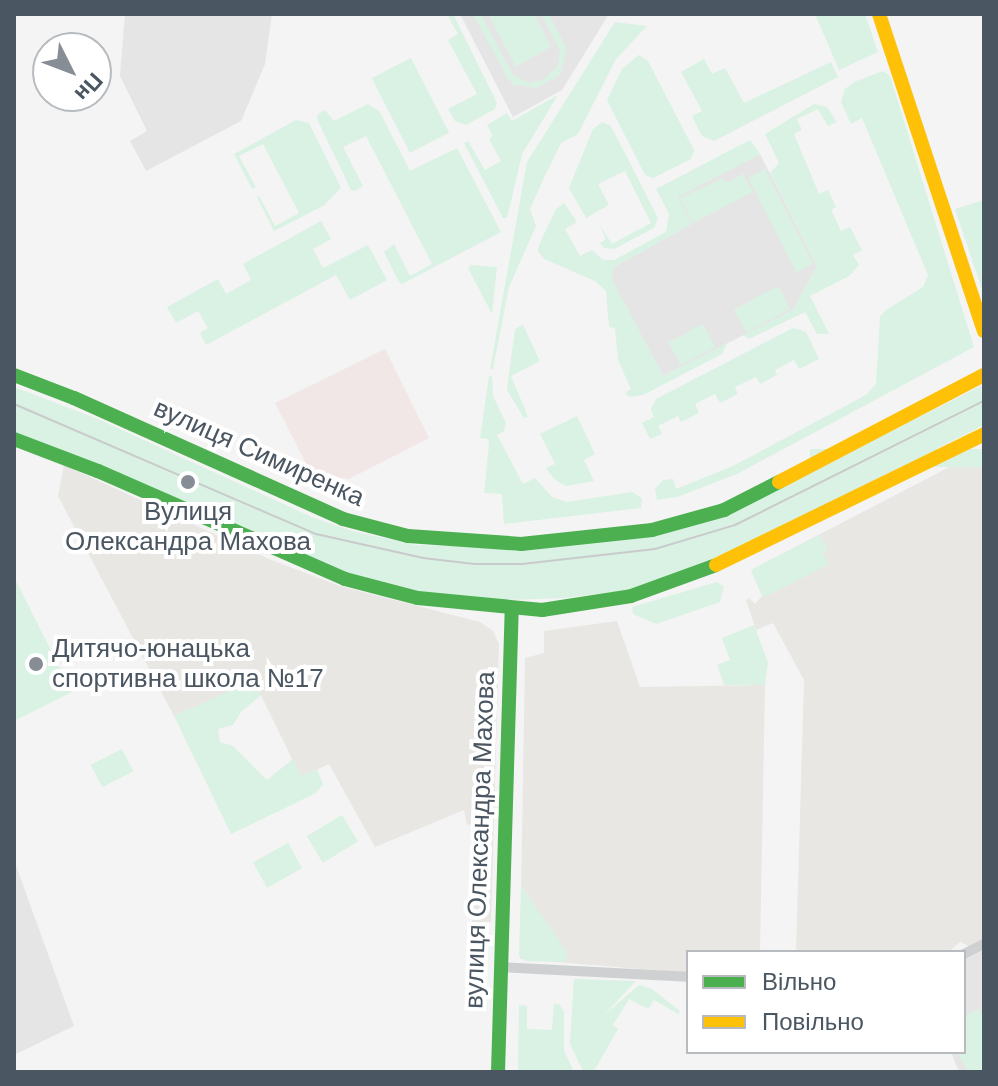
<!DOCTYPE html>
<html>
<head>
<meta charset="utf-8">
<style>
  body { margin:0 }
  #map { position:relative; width:998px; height:1086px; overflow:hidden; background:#f4f4f4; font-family:Arial,sans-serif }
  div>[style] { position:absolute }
  .commercial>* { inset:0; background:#e8e7e3 }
  .education>* { inset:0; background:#e6e5e6 }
  .medical>* { inset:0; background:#f1e7e6 }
  .green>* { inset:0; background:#d9f2e3; transform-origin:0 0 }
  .street>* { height:10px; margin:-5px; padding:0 5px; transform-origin:5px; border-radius:5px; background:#ced0d2 }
  .fast>* { height:14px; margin:-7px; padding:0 7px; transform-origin:7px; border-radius:7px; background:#4caf50 }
  .slow>* { height:14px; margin:-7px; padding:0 7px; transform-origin:7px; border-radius:7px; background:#ffc107 }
  .tram>* { height:2px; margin:-1px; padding:0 1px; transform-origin:1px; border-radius:1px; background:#c9cacc }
  .dots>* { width:22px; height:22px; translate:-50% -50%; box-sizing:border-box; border:4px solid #fff; border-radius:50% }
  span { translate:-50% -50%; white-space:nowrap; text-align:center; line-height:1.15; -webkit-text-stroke:8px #fff; paint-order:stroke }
  .street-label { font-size:26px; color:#4a5661 }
  .poi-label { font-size:26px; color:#4a5661 }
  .left { translate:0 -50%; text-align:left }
  .frame { position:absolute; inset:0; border:16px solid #4a5661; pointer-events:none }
  .legend { position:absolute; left:686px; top:950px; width:280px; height:104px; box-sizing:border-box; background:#fff; border:2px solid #b7bbc0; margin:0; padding:10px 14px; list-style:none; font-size:24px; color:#4a5661 }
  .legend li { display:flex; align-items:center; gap:16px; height:40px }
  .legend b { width:40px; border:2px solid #b7bbc0 }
  .north { position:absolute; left:32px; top:32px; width:80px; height:80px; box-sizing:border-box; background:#fff; border:2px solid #b7bbc0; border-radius:50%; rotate:132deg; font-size:22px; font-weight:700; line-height:32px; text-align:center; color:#4a5661 }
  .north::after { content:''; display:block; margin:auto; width:28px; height:36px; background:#868d94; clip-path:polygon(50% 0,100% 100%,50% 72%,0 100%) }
</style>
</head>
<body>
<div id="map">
  <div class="commercial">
    <div style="clip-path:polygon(984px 449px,984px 938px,969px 946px,960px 942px,948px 952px,796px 952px,804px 680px,773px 623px,756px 630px,746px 600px,749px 598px,755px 604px,762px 596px,751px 570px)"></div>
    <div style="clip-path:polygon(64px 465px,269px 559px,340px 586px,480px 622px,493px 631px,499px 644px,491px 922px,472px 923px,474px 831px,479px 831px,478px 823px,467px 825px,464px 810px,375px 847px,329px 764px,301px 777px,254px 681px,174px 716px,58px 496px)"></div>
    <div style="clip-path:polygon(617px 621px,640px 687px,765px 685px,760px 952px,688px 952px,688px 973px,520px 959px,525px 658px,544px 653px,544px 631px)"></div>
  </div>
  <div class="education">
    <div style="clip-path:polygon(125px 14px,272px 14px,265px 64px,241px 121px,146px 171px,130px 141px,147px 131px,120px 76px)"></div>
    <div style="clip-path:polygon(460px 14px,609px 14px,562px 90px,513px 117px)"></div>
    <div style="clip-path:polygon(760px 154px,817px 266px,793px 310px,663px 376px,611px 279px,614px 267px,691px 224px,677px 197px)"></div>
    <div style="clip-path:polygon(14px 860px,74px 1026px,14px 1055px)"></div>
    <div style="clip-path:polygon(984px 950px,984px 1072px,959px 1072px,951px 1052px,964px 1052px,964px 960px)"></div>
  </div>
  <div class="medical">
    <div style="clip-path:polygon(385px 349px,429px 438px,349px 479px,323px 475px,308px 467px,275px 403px)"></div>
  </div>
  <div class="green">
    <div style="clip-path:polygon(447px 14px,453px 14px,497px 103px,495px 109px,466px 125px,455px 121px,448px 109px,477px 94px,448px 40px,458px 34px)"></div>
    <div style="clip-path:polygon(473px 14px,481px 14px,513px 75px,529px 83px,543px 80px,558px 65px,560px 50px,541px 14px,549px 14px,567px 49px,560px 75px,537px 88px,514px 85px,508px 79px)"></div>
    <div style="clip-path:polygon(488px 14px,534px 14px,551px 47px,516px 67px)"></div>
    <div style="clip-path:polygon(815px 14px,865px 14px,878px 52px,839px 70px)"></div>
    <div style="clip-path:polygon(615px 22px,647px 26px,616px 59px,578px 134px,561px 143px,543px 180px,530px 209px,536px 226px,509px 287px,493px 369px,490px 369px,527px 162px)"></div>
    <div style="clip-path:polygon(639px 55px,648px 61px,694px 150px,691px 159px,653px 178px,645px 175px,607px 100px,622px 69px)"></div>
    <div style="left:411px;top:58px;width:84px;height:44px;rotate:63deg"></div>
    <div style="clip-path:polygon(704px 59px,712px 74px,725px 68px,744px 103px,831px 62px,838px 77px,714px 141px,702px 136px,692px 116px,702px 111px,681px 72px)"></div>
    <div style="clip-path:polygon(883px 71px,890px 76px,974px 347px,737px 474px,677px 497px,657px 500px,655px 489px,663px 480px,673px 479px,676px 489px,733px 466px,866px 395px,876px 384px,880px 317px,886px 310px,923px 287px,928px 275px,862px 118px,851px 124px,841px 102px,845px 89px,854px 82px)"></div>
    <div style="clip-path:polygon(558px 95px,522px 154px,507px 218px,503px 218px,464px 143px,468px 141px,485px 170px,501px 161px,489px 139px,493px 136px,487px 125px,507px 113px,512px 121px)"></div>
    <div style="clip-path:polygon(368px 104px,380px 112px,410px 171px,457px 148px,501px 232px,402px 284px,399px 282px,384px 252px,394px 244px,410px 276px,432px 264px,366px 136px,343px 147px,363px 186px,355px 191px,351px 190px,317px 119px,318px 114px,325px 110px,334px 121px)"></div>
    <div style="clip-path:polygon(814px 104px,827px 107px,837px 122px,828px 126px,818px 109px,797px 119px,802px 130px,794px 134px,819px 194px,828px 190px,836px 207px,831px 210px,841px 231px,850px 227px,862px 250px,853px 255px,859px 265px,849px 276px,810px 296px,829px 334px,817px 334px,805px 312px,749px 339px,743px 335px,793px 310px,817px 266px,770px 173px,779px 163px,765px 134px)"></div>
    <div style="clip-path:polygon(296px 120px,309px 123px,341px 188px,323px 206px,274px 231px,257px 197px,259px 196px,275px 226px,299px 213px,263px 144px,239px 156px,256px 187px,252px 189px,234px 154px)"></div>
    <div style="clip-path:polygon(602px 122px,611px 126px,658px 218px,654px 228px,614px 249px,604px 248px,600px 243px,606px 239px,599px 224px,612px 244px,651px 223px,625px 171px,598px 184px,609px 205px,586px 218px,569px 188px,593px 129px)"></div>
    <div style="clip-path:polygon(750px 140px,760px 154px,678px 197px,692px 224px,614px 267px,612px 279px,663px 376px,727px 343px,722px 354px,643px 395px,629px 397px,625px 393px,631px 389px,618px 360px,615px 328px,609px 327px,606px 291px,595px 281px,544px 259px,538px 251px,539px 245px,556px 209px,564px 203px,577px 222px,565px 229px,580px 256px,592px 250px,603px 260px,614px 260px,666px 232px,669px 214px,656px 189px)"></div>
    <div style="left:765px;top:169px;width:106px;height:19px;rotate:63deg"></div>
    <div style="clip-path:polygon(743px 174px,753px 192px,693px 223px,680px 198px,723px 178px,726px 183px)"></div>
    <div style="clip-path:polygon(984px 200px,984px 295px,955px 209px)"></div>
    <div style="clip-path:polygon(321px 221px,331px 239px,313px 249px,323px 268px,368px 245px,387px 280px,350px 300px,336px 275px,206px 345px,200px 333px,208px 328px,198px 311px,176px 323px,167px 307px,218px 279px,226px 294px,251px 280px,243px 264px)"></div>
    <div style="clip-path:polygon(471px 265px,497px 267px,492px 314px,468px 268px)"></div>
    <div style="left:778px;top:286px;width:26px;height:50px;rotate:62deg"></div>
    <div style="left:703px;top:324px;width:26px;height:39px;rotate:62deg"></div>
    <div style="clip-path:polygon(523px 325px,540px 361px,511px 376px,528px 417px,524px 418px,507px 390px,515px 329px)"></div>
    <div style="clip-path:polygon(793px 328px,806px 332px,819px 359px,799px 369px,794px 360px,775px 370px,777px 375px,760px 384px,756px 377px,735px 387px,738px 394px,720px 403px,715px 394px,695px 404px,699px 413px,681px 422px,678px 416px,658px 426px,662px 434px,650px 439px,642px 423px,654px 417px,651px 409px,656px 399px)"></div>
    <div style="clip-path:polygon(489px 376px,492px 376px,493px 396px,506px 423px,504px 431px,497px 435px,523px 484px,535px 478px,552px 497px,567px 502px,632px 492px,642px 498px,641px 508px,504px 524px,502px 494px,484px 493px,489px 444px,488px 439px,480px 438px)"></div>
    <div style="clip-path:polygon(981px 386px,984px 425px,700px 568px,633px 590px,563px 598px,506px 600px,416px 591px,343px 574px,14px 432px,14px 387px,98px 419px,314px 518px,356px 532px,416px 545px,547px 548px,656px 534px,865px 444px)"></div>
    <div style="clip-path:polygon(577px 416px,595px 454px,584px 460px,594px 481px,566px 486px,554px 479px,546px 468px,555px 464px,540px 434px)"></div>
    <div style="left:984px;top:449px;width:18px;height:174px;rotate:90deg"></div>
    <div style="clip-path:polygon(820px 535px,828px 550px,823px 553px,829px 564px,770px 595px,762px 596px,751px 570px)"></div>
    <div style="clip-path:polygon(14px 577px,72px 692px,14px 721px)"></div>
    <div style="clip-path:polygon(717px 582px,724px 587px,720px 602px,656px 624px,633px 614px,632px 607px)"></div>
    <div style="clip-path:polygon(754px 625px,768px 662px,765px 685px,724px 685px,717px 665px,730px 660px,722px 638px)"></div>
    <div style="clip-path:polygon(254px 680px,261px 695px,241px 712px,233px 725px,218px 729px,220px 742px,233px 746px,267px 780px,293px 759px,301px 776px,317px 769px,323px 784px,316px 793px,231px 834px,174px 716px)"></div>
    <div style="left:122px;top:749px;width:25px;height:35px;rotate:63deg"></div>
    <div style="left:342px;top:815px;width:31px;height:41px;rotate:59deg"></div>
    <div style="left:288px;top:843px;width:29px;height:40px;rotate:61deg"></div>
    <div style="clip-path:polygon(521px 885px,568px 954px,564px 962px,526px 961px,519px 956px)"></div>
    <div style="clip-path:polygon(574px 979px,636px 981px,603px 1016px,639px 985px,652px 989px,680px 1011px,678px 1014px,654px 1000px,648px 1009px,629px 999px,613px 1025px,618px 1029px,594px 1071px,583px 1071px,570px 1044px)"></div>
    <div style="clip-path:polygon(554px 1004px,559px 1004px,564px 1012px,564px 1051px,574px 1072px,518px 1072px,519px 1005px,527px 1006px,527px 1029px,552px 1030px)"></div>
    <div style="clip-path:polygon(979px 1009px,984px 1018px,984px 1072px,968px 1072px,957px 1052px,964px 1052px,964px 1016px)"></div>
  </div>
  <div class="street">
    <div style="left:964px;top:954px;width:22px;rotate:-27deg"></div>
    <div style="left:500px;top:967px;width:188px;rotate:3deg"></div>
  </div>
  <div class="fast">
    <div style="left:14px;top:375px;width:64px;rotate:21deg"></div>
    <div style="left:74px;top:398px;width:295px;rotate:24.2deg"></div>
    <div style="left:343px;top:519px;width:67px;rotate:14.7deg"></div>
    <div style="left:408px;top:536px;width:113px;rotate:4deg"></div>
    <div style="left:521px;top:544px;width:132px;rotate:-6.1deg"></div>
    <div style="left:652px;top:530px;width:75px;rotate:-15.5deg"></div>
    <div style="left:724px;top:510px;width:62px;rotate:-27deg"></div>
    <div style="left:14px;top:439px;width:90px;rotate:20.9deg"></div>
    <div style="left:98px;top:471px;width:270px;rotate:23.6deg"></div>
    <div style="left:345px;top:579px;width:75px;rotate:14.6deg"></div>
    <div style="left:418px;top:598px;width:125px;rotate:5.5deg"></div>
    <div style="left:542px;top:610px;width:90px;rotate:-8.9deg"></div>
    <div style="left:631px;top:596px;width:90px;rotate:-20deg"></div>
    <div style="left:498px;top:1072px;width:462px;rotate:-88.3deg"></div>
  </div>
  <div class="slow">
    <div style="left:879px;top:14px;width:334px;rotate:71.7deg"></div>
    <div style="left:779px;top:482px;width:231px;rotate:-27.6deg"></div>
    <div style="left:716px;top:565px;width:298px;rotate:-26deg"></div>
  </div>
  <div class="tram">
    <div style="left:14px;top:404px;width:329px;rotate:23.3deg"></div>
    <div style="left:316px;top:534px;width:110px;rotate:12.6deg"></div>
    <div style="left:423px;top:558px;width:52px;rotate:6.6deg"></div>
    <div style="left:475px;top:564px;width:47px"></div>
    <div style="left:522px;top:564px;width:134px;rotate:-6.4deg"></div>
    <div style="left:655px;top:549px;width:84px;rotate:-16.7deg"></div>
    <div style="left:735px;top:525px;width:278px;rotate:-26.5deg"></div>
  </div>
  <div class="dots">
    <div style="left:188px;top:482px;background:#868d94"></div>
    <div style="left:36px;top:664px;background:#868d94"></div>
  </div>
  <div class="street-label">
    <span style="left:259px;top:453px;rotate:24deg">вулиця Симиренка</span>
    <span style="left:480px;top:840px;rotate:-88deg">вулиця Олександра Махова</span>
  </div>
  <div class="poi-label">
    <span style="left:188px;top:527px">Вулиця<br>Олександра Махова</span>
    <span class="left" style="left:52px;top:664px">Дитячо-юнацька<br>спортивна школа №17</span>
  </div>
  <div class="frame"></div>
  <ul class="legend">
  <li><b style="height:10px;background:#4caf50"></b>Вільно</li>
  <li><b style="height:10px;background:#ffc107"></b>Повільно</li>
  </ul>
  <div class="north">Пн</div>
</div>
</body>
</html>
